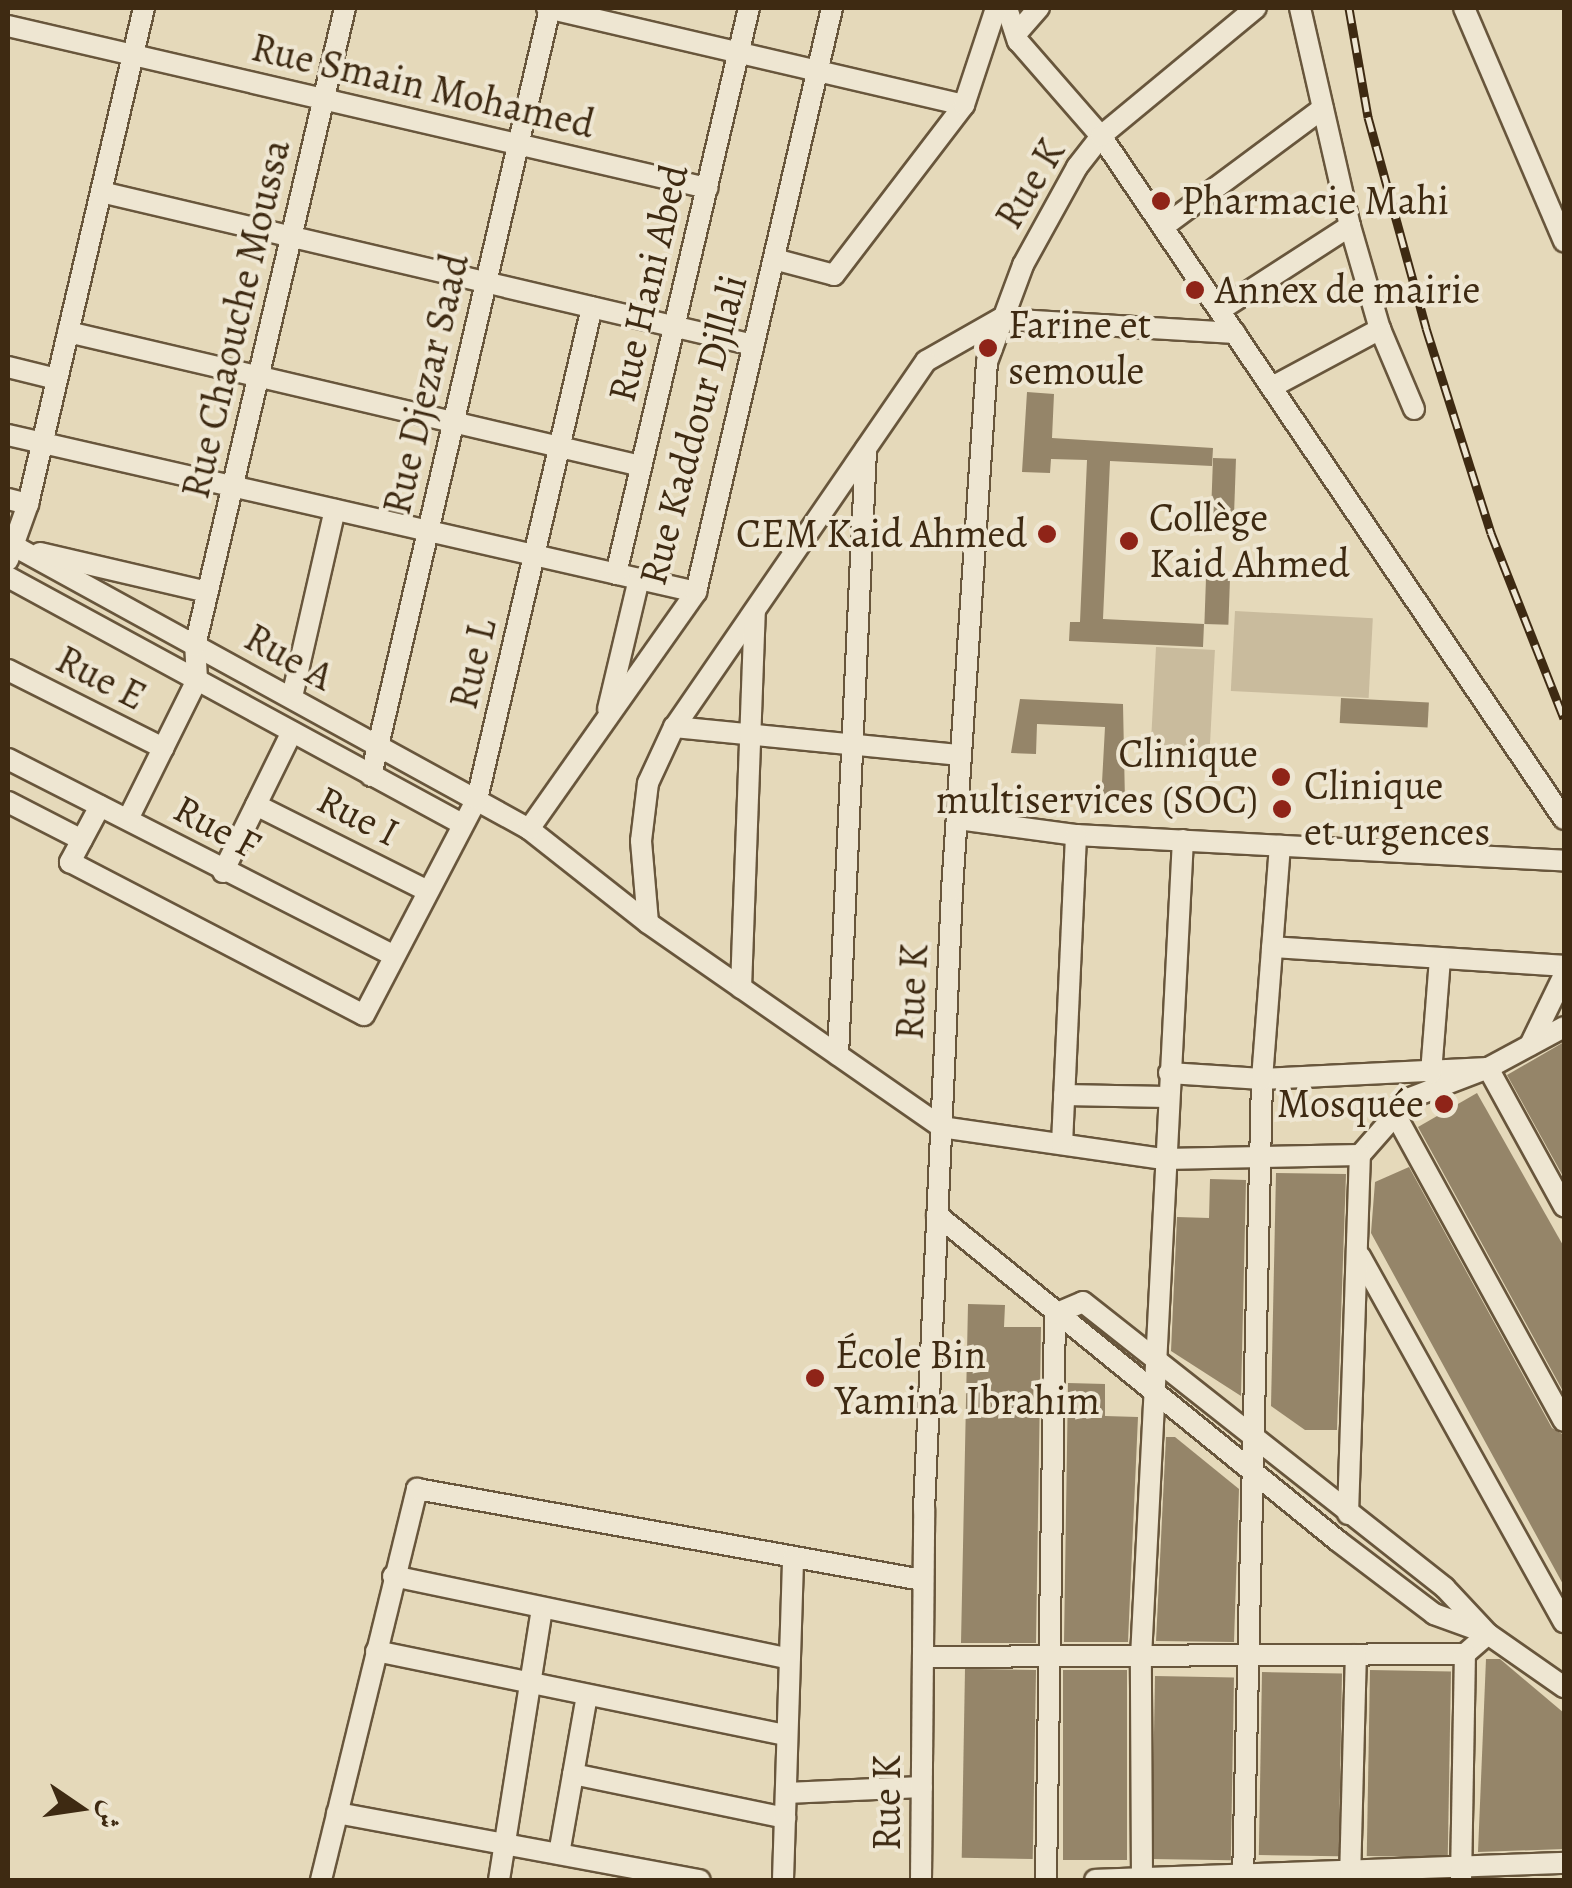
<!DOCTYPE html>
<html>
<head>
<meta charset="utf-8">
<style>
  body { margin:0 }
  #map { position:relative; width:1572px; height:1888px; overflow:hidden; background:#e5d9ba; font-family:Alegreya,Amiri,serif }
  div>[style] { position:absolute }
  .green>* { inset:0; background:#c9bb9d; transform-origin:0 0 }
  .building>* { inset:0; background:#958569; transform-origin:0 0 }
  .roads { filter:drop-shadow(2px 0 #68563c) drop-shadow(-2px 0 #68563c) drop-shadow(0 2px #68563c) drop-shadow(0 -2px #68563c) }
  .minor>* { height:20px; margin:-10px; padding:0 10px; transform-origin:10px; border-radius:10px; background:#eee6d2 }
  .rail>* { height:9px; margin-top:-4.5px; transform-origin:0; background:repeating-linear-gradient(90deg,#eee6d2 0 15px,#3e2a12 0 30px); box-sizing:border-box; border-block:2px solid #3e2a12 }
  .dots>* { width:28px; height:28px; translate:-50% -50%; box-sizing:border-box; border:5px solid #eee6d2; border-radius:50% }
  span { translate:-50% -50%; white-space:nowrap; text-align:center; line-height:1.15; -webkit-text-stroke:8px #eee6d2; paint-order:stroke }
  .street-label { font-size:40px; color:#3e2a12 }
  .poi-label { font-size:40px; color:#3e2a12 }
  .left { translate:0 -50%; text-align:left }
  .right { translate:-100% -50%; text-align:right }
  .frame { position:absolute; inset:0; border:10px solid #3e2a12; pointer-events:none }
  .north { position:absolute; left:30px; top:1758px; width:100px; height:100px; -webkit-text-stroke:8px #eee6d2; paint-order:stroke; rotate:103deg; font-size:28px; font-weight:700; line-height:40px; text-align:center; color:#3e2a12 }
  .north::after { content:''; display:block; margin:auto; width:35px; height:45px; background:#3e2a12; clip-path:polygon(50% 0,100% 100%,50% 72%,0 100%) }
</style>
</head>
<body>
<div id="map">
  <div class="green">
    <div style="left:1235px;top:611px;width:138px;height:80px;rotate:3deg"></div>
    <div style="left:1156px;top:647px;width:59px;height:109px;rotate:3deg"></div>
  </div>
  <div class="building">
    <div style="clip-path:polygon(1027px 392px,1054px 394px,1052px 438px,1213px 448px,1212px 466px,1110px 461px,1103px 619px,1204px 624px,1203px 647px,1069px 641px,1070px 622px,1080px 622px,1087px 460px,1051px 459px,1050px 473px,1022px 472px)"></div>
    <div style="left:1213px;top:458px;width:23px;height:64px;rotate:2deg"></div>
    <div style="left:1206px;top:578px;width:24px;height:46px;rotate:2deg"></div>
    <div style="left:1341px;top:698px;width:88px;height:25px;rotate:3deg"></div>
    <div style="clip-path:polygon(1020px 699px,1123px 704px,1125px 802px,1101px 801px,1105px 727px,1037px 724px,1036px 754px,1011px 753px)"></div>
    <div style="clip-path:polygon(1564px 1042px,1564px 1178px,1507px 1075px)"></div>
    <div style="clip-path:polygon(1477px 1093px,1564px 1247px,1564px 1393px,1418px 1127px)"></div>
    <div style="clip-path:polygon(1409px 1167px,1552px 1428px,1564px 1435px,1564px 1586px,1371px 1233px,1375px 1182px)"></div>
    <div style="clip-path:polygon(1276px 1173px,1346px 1174px,1337px 1430px,1305px 1430px,1271px 1406px)"></div>
    <div style="clip-path:polygon(1210px 1179px,1246px 1180px,1241px 1396px,1171px 1351px,1177px 1217px,1209px 1218px)"></div>
    <div style="clip-path:polygon(968px 1304px,1005px 1305px,1004px 1327px,1041px 1327px,1036px 1643px,961px 1643px)"></div>
    <div style="clip-path:polygon(1068px 1383px,1105px 1384px,1105px 1416px,1138px 1417px,1128px 1642px,1064px 1642px)"></div>
    <div style="clip-path:polygon(1166px 1437px,1175px 1437px,1239px 1489px,1234px 1642px,1156px 1641px)"></div>
    <div style="clip-path:polygon(1486px 1659px,1500px 1659px,1564px 1713px,1564px 1849px,1478px 1852px)"></div>
    <div style="left:1036px;top:1670px;width:189px;height:71px;rotate:91deg"></div>
    <div style="left:1063px;top:1670px;width:64px;height:190px"></div>
    <div style="left:1370px;top:1670px;width:81px;height:186px;rotate:1deg"></div>
    <div style="left:1262px;top:1672px;width:80px;height:183px;rotate:1deg"></div>
    <div style="left:1155px;top:1676px;width:79px;height:183px;rotate:1deg"></div>
  </div>
  <div class="roads">
    <div class="minor">
      <div style="left:547px;top:8px;width:428px;rotate:13.1deg"></div>
      <div style="left:1007px;top:8px;width:35px;rotate:72deg"></div>
      <div style="left:1018px;top:41px;width:126px;rotate:48.9deg"></div>
      <div style="left:1101px;top:136px;width:825px;rotate:55.87deg"></div>
      <div style="left:1300px;top:8px;width:224px;rotate:77.1deg"></div>
      <div style="left:1350px;top:226px;width:107px;rotate:73.8deg"></div>
      <div style="left:1380px;top:329px;width:87px;rotate:67deg"></div>
      <div style="left:1464px;top:8px;width:254px;rotate:66.8deg"></div>
      <div style="left:8px;top:26px;width:718px;rotate:13.05deg"></div>
      <div style="left:1016px;top:34px;width:35px;rotate:-49deg"></div>
      <div style="left:101px;top:192px;width:670px;rotate:13.21deg"></div>
      <div style="left:1163px;top:227px;width:199px;rotate:-36.6deg"></div>
      <div style="left:774px;top:259px;width:62px;rotate:14.9deg"></div>
      <div style="left:834px;top:275px;width:214px;rotate:-52.6deg"></div>
      <div style="left:964px;top:105px;width:102px;rotate:-71.7deg"></div>
      <div style="left:1220px;top:310px;width:155px;rotate:-32.9deg"></div>
      <div style="left:68px;top:332px;width:588px;rotate:13.16deg"></div>
      <div style="left:1235px;top:333px;width:235px;rotate:-176.6deg"></div>
      <div style="left:1000px;top:319px;width:85px;rotate:150.4deg"></div>
      <div style="left:926px;top:361px;width:444px;rotate:124.5deg"></div>
      <div style="left:674px;top:727px;width:62px;rotate:114.9deg"></div>
      <div style="left:648px;top:783px;width:58px;rotate:96.9deg"></div>
      <div style="left:641px;top:841px;width:82px;rotate:85.1deg"></div>
      <div style="left:648px;top:923px;width:357px;rotate:34.8deg"></div>
      <div style="left:941px;top:1127px;width:225px;rotate:8.2deg"></div>
      <div style="left:1164px;top:1159px;width:196px;rotate:-1.2deg"></div>
      <div style="left:1360px;top:1155px;width:76px;rotate:-48.7deg"></div>
      <div style="left:1410px;top:1098px;width:84px;rotate:-21deg"></div>
      <div style="left:1488px;top:1068px;width:86px;rotate:-28.3deg"></div>
      <div style="left:8px;top:367px;width:50px;rotate:13.8deg"></div>
      <div style="left:1272px;top:387px;width:123px;rotate:-28.2deg"></div>
      <div style="left:8px;top:435px;width:706px;rotate:12.85deg"></div>
      <div style="left:8px;top:499px;width:21px;rotate:14deg"></div>
      <div style="left:14px;top:546px;width:588px;rotate:28.79deg"></div>
      <div style="left:529px;top:829px;width:152px;rotate:38.3deg"></div>
      <div style="left:40px;top:553px;width:172px;rotate:13.1deg"></div>
      <div style="left:8px;top:560px;width:59px;rotate:-70.3deg"></div>
      <div style="left:28px;top:504px;width:509px;rotate:-76.84deg"></div>
      <div style="left:616px;top:574px;width:581px;rotate:-76.78deg"></div>
      <div style="left:8px;top:577px;width:517px;rotate:28.55deg"></div>
      <div style="left:8px;top:670px;width:174px;rotate:26.7deg"></div>
      <div style="left:292px;top:697px;width:192px;rotate:-77.1deg"></div>
      <div style="left:608px;top:709px;width:134px;rotate:-76.6deg"></div>
      <div style="left:674px;top:727px;width:288px;rotate:5.6deg"></div>
      <div style="left:8px;top:759px;width:433px;rotate:27deg"></div>
      <div style="left:371px;top:776px;width:789px;rotate:-76.88deg"></div>
      <div style="left:8px;top:802px;width:83px;rotate:27.2deg"></div>
      <div style="left:256px;top:805px;width:192px;rotate:26.6deg"></div>
      <div style="left:100px;top:806px;width:64px;rotate:118.2deg"></div>
      <div style="left:70px;top:862px;width:331px;rotate:27.5deg"></div>
      <div style="left:364px;top:1015px;width:244px;rotate:-62.4deg"></div>
      <div style="left:477px;top:799px;width:505px;rotate:-76.84deg"></div>
      <div style="left:128px;top:819px;width:155px;rotate:-63.6deg"></div>
      <div style="left:197px;top:680px;width:34px;rotate:-93deg"></div>
      <div style="left:195px;top:646px;width:655px;rotate:-76.77deg"></div>
      <div style="left:957px;top:819px;width:120px;rotate:7.7deg"></div>
      <div style="left:1076px;top:835px;width:489px;rotate:3deg"></div>
      <div style="left:529px;top:829px;width:290px;rotate:-54.8deg"></div>
      <div style="left:696px;top:592px;width:600px;rotate:-76.89deg"></div>
      <div style="left:223px;top:872px;width:156px;rotate:-63.8deg"></div>
      <div style="left:1272px;top:947px;width:293px;rotate:3.7deg"></div>
      <div style="left:741px;top:988px;width:377px;rotate:-87.9deg"></div>
      <div style="left:1530px;top:1045px;width:78px;rotate:-64.1deg"></div>
      <div style="left:838px;top:1055px;width:607px;rotate:-87.35deg"></div>
      <div style="left:1169px;top:1073px;width:93px;rotate:3.7deg"></div>
      <div style="left:1262px;top:1079px;width:226px;rotate:-2.8deg"></div>
      <div style="left:1488px;top:1068px;width:158px;rotate:61.2deg"></div>
      <div style="left:1431px;top:1073px;width:115px;rotate:-85.5deg"></div>
      <div style="left:1064px;top:1095px;width:103px;rotate:1.1deg"></div>
      <div style="left:1395px;top:1114px;width:350px;rotate:61.2deg"></div>
      <div style="left:1062px;top:1144px;width:309px;rotate:-87.4deg"></div>
      <div style="left:937px;top:1215px;width:517px;rotate:39.11deg"></div>
      <div style="left:1338px;top:1541px;width:121px;rotate:37.2deg"></div>
      <div style="left:1434px;top:1614px;width:50px;rotate:19.9deg"></div>
      <div style="left:1360px;top:1256px;width:419px;rotate:60.9deg"></div>
      <div style="left:1348px;top:1514px;width:359px;rotate:-88.1deg"></div>
      <div style="left:393px;top:1576px;width:405px;rotate:11.8deg"></div>
      <div style="left:376px;top:1651px;width:419px;rotate:11.6deg"></div>
      <div style="left:923px;top:1657px;width:542px;rotate:-0.32deg"></div>
      <div style="left:1465px;top:1654px;width:30px;rotate:-41deg"></div>
      <div style="left:573px;top:1774px;width:217px;rotate:11.7deg"></div>
      <div style="left:786px;top:1793px;width:136px;rotate:-2.5deg"></div>
      <div style="left:337px;top:1813px;width:369px;rotate:10.5deg"></div>
      <div style="left:559px;top:1854px;width:161px;rotate:-80deg"></div>
      <div style="left:321px;top:1880px;width:403px;rotate:-76.2deg"></div>
      <div style="left:417px;top:1489px;width:513px;rotate:10.21deg"></div>
      <div style="left:499px;top:1880px;width:274px;rotate:-81deg"></div>
      <div style="left:783px;top:1880px;width:323px;rotate:-88.2deg"></div>
      <div style="left:921px;top:1880px;width:370px;rotate:-89.5deg"></div>
      <div style="left:924px;top:1510px;width:621px;rotate:-87.41deg"></div>
      <div style="left:952px;top:890px;width:529px;rotate:-86.21deg"></div>
      <div style="left:987px;top:362px;width:103px;rotate:-69.6deg"></div>
      <div style="left:1023px;top:265px;width:112px;rotate:-61.1deg"></div>
      <div style="left:1077px;top:167px;width:39px;rotate:-52deg"></div>
      <div style="left:1101px;top:136px;width:201px;rotate:-39.6deg"></div>
      <div style="left:1046px;top:1880px;width:566px;rotate:-89.09deg"></div>
      <div style="left:1055px;top:1314px;width:30px;rotate:-23deg"></div>
      <div style="left:1083px;top:1302px;width:461px;rotate:38.3deg"></div>
      <div style="left:1445px;top:1588px;width:63px;rotate:46.9deg"></div>
      <div style="left:1488px;top:1634px;width:93px;rotate:34.9deg"></div>
      <div style="left:1095px;top:1880px;width:469px;rotate:-2.1deg"></div>
      <div style="left:1142px;top:1880px;width:223px;rotate:-90.3deg"></div>
      <div style="left:1141px;top:1657px;width:818px;rotate:-87.06deg"></div>
      <div style="left:1243px;top:1880px;width:801px;rotate:-88.64deg"></div>
      <div style="left:1262px;top:1079px;width:234px;rotate:-85.6deg"></div>
      <div style="left:1350px;top:1880px;width:225px;rotate:-88.5deg"></div>
      <div style="left:1461px;top:1880px;width:226px;rotate:-89deg"></div>
    </div>
  </div>
  <div class="rail">
    <div style="left:1349px;top:8px;width:111px;rotate:80.1deg"></div>
    <div style="left:1368px;top:117px;width:219px;rotate:74.6deg"></div>
    <div style="left:1426px;top:328px;width:215px;rotate:72.4deg"></div>
    <div style="left:1491px;top:533px;width:199px;rotate:68.5deg"></div>
  </div>
  <div class="dots">
    <div style="left:1161px;top:201px;background:#8f2418"></div>
    <div style="left:1195px;top:290px;background:#8f2418"></div>
    <div style="left:988px;top:348px;background:#8f2418"></div>
    <div style="left:1047px;top:534px;background:#8f2418"></div>
    <div style="left:1129px;top:541px;background:#8f2418"></div>
    <div style="left:1281px;top:777px;background:#8f2418"></div>
    <div style="left:1282px;top:809px;background:#8f2418"></div>
    <div style="left:1444px;top:1104px;background:#8f2418"></div>
    <div style="left:815px;top:1378px;background:#8f2418"></div>
  </div>
  <div class="street-label">
    <span style="left:423px;top:86px;rotate:13deg">Rue Smain Mohamed</span>
    <span style="left:1030px;top:184px;rotate:-59deg">Rue K</span>
    <span style="left:648px;top:283px;rotate:-77deg">Rue Hani Abed</span>
    <span style="left:236px;top:319px;rotate:-77deg">Rue Chaouche Moussa</span>
    <span style="left:426px;top:384px;rotate:-77deg">Rue Djezar Saad</span>
    <span style="left:693px;top:430px;rotate:-75deg">Rue Kaddour Djllali</span>
    <span style="left:289px;top:657px;rotate:29deg">Rue A</span>
    <span style="left:473px;top:664px;rotate:-77deg">Rue L</span>
    <span style="left:101px;top:678px;rotate:27deg">Rue E</span>
    <span style="left:358px;top:816px;rotate:27deg">Rue I</span>
    <span style="left:217px;top:827px;rotate:28deg">Rue F</span>
    <span style="left:912px;top:992px;rotate:-87deg">Rue K</span>
    <span style="left:887px;top:1803px;rotate:-90deg">Rue K</span>
  </div>
  <div class="poi-label">
    <span class="left" style="left:1181px;top:201px">Pharmacie Mahi</span>
    <span class="left" style="left:1215px;top:290px">Annex de mairie</span>
    <span class="left" style="left:1008px;top:348px">Farine et<br>semoule</span>
    <span class="left" style="left:1149px;top:541px">Collège<br>Kaid Ahmed</span>
    <span class="right" style="left:1027px;top:534px">CEM Kaid Ahmed</span>
    <span class="right" style="left:1258px;top:777px">Clinique<br>multiservices (SOC)</span>
    <span class="left" style="left:1304px;top:809px">Clinique<br>et urgences</span>
    <span class="right" style="left:1424px;top:1104px">Mosquée</span>
    <span class="left" style="left:835px;top:1378px">École Bin<br>Yamina Ibrahim</span>
  </div>
  <div class="frame"></div>
  <div class="north">ش</div>
</div>
</body>
</html>
